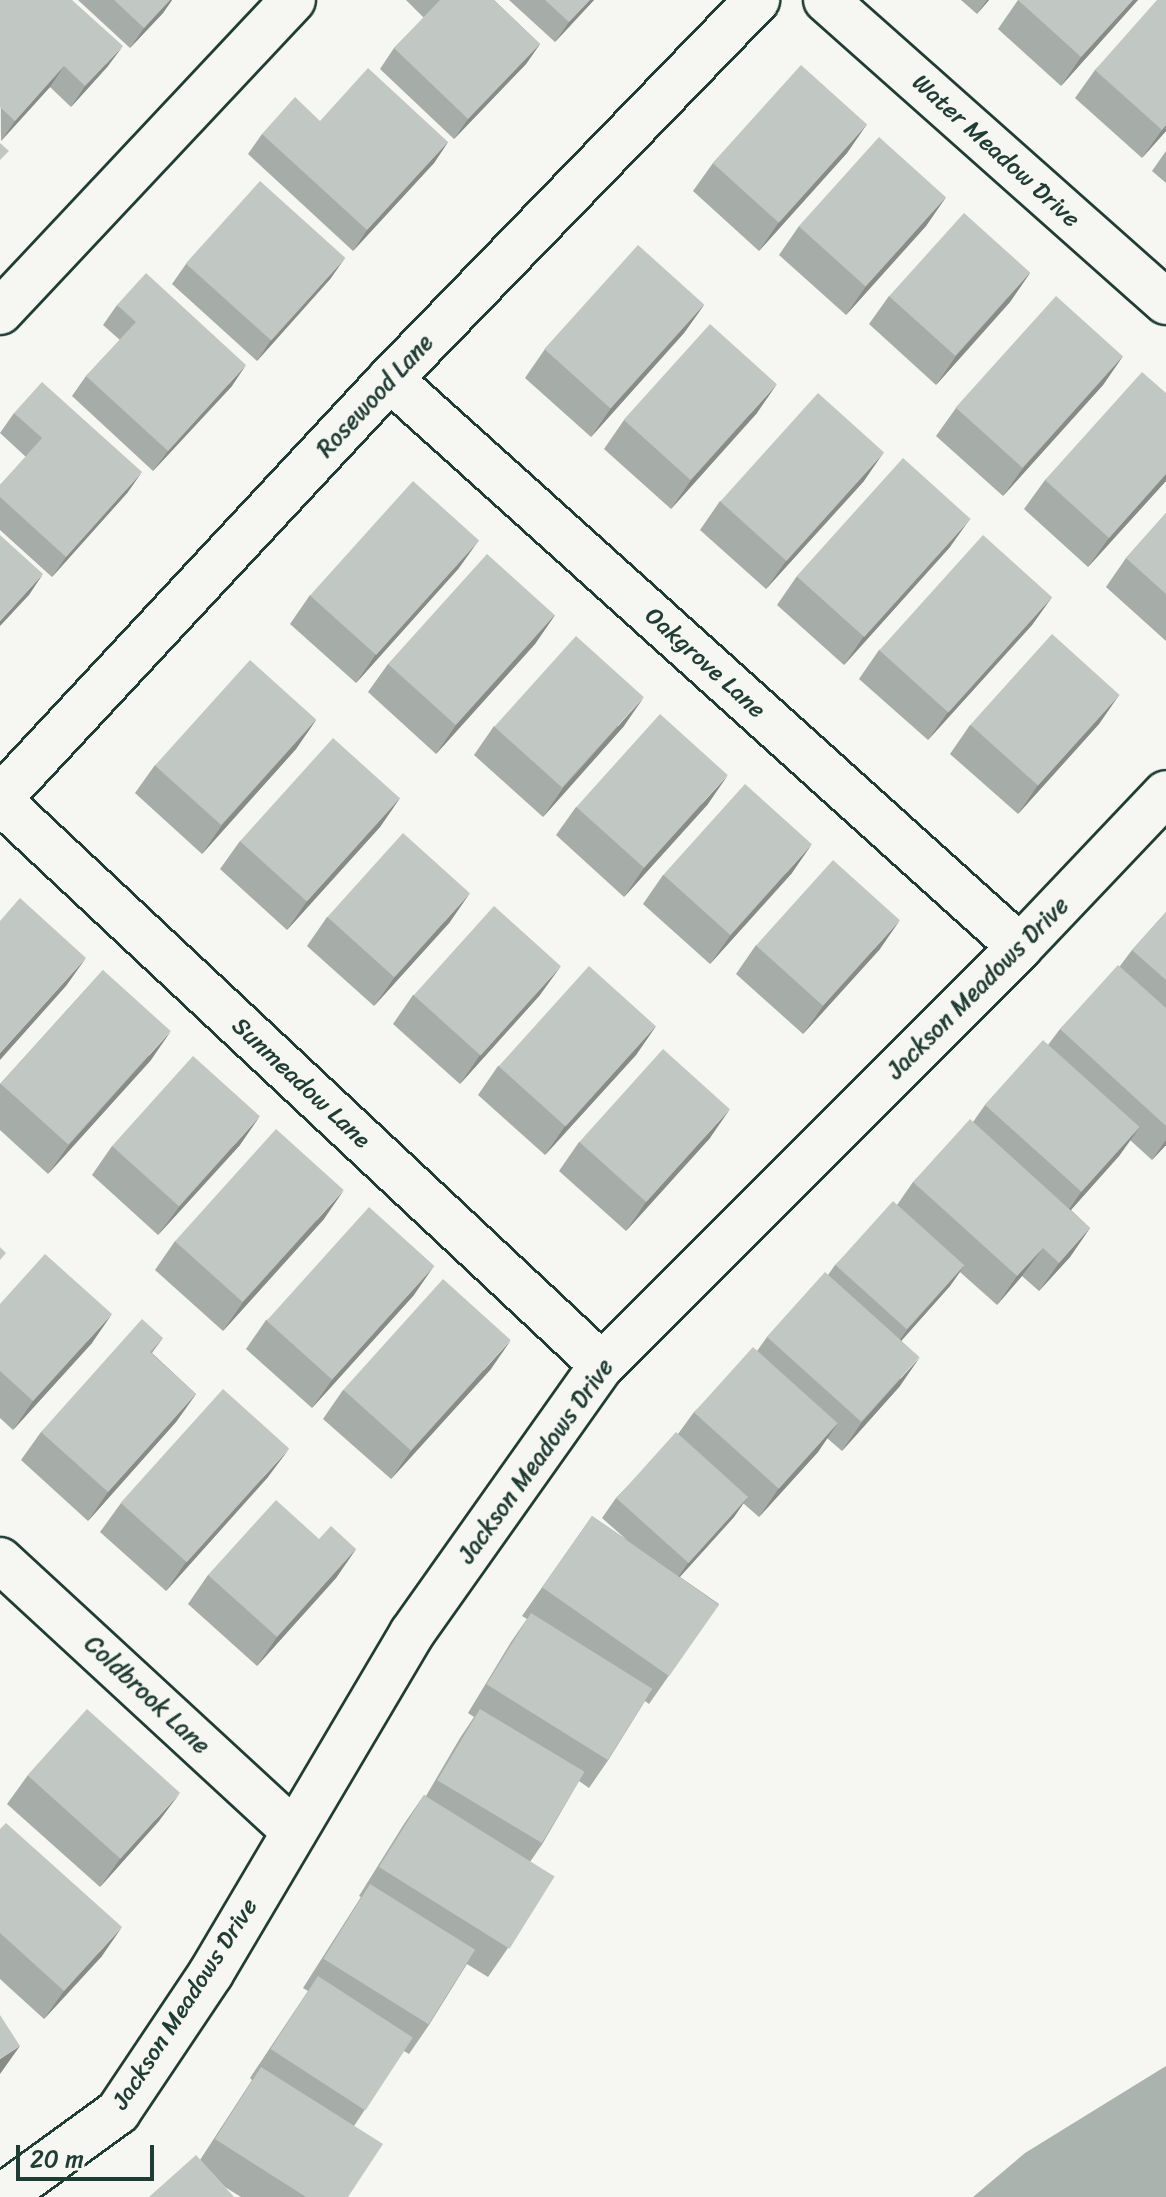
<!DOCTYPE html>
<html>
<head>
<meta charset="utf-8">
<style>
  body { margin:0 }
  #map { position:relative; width:1166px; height:2197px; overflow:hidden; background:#f6f6f2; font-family:Sriracha,sans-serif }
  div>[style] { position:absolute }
  .water>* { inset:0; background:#aab3ae }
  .roads { filter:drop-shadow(2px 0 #1f3d34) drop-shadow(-2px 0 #1f3d34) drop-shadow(0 2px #1f3d34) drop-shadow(0 -2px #1f3d34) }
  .minor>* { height:44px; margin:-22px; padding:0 22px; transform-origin:22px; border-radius:22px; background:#f6f6f2 }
  .wall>* { inset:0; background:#a6aca8 }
  .shaded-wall>* { inset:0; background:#878c88 }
  .building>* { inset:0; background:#c1c8c3; transform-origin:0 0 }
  span { translate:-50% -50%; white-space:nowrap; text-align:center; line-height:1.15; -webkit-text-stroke:7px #f6f6f2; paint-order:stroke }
  .street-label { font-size:24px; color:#1f3d34 }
  .scale { position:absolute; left:16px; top:2145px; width:138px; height:36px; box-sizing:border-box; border:4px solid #1f3d34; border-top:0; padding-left:10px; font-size:24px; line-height:28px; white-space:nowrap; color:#1f3d34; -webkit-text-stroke:6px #f6f6f2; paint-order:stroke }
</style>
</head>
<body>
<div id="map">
  <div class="water">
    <div style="clip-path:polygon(1166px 2066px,1166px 2197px,973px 2197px,1025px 2153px)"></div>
  </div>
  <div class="roads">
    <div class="minor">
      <div style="left:826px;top:0;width:455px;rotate:41.6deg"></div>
      <div style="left:0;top:312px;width:428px;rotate:-46.8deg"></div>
      <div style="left:390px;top:379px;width:848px;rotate:42.04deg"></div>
      <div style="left:0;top:798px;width:572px;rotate:-47.05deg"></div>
      <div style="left:390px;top:379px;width:528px;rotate:-45.92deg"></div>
      <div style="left:0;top:801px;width:825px;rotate:43.13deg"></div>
      <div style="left:0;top:1560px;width:400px;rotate:42.7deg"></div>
      <div style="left:1px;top:2197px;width:145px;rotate:-36deg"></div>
      <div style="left:118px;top:2112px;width:167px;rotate:-56.2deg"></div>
      <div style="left:211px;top:1973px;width:395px;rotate:-59.4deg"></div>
      <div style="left:412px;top:1633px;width:329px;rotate:-54.7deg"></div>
      <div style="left:602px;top:1365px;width:591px;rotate:-45deg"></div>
      <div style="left:1020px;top:947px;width:212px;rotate:-46.5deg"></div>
    </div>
  </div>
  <div class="wall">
    <div style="clip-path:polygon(0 0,108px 66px,71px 107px,50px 87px,1px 141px)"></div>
    <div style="clip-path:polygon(78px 0,172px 0,163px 13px,130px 48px)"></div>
    <div style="clip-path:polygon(406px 0,494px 0,540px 44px,526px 64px,454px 139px,380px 69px,394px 48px,424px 18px)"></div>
    <div style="clip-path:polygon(509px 0,594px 0,555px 42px)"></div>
    <div style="clip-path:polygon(961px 0,989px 0,977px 14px)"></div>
    <div style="clip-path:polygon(1018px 0,1138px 0,1061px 86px,998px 29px)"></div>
    <div style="clip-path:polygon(1166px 0,1166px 131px,1142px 158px,1075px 98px,1095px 70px)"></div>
    <div style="clip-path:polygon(320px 121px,448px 142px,434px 163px,353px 251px,248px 154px,262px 134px)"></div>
    <div style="clip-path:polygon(867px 124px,847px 153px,759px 251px,693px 191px,713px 163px)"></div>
    <div style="clip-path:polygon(1166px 151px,1166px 183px,1152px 171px)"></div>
    <div style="clip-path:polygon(946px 197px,926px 226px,846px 315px,779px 255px,799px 226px)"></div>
    <div style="clip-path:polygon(186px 264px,331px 278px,257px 361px,172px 284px)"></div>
    <div style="clip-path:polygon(1030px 273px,1010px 302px,936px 385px,869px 324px,889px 296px)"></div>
    <div style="clip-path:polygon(117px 305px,232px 386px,153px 471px,72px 396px,86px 376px,120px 340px,103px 325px)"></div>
    <div style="clip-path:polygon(704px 305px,684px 333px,591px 437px,525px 378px,545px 349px)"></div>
    <div style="clip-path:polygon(1123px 356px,1103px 385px,1003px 496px,936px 436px,956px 408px)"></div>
    <div style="clip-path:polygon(1166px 393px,1166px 481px,1088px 567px,1024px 509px,1045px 480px)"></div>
    <div style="clip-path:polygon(14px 413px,128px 492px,52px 577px,0 530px,0 485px,26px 457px,0 433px)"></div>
    <div style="clip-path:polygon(757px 413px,671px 509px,604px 449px,624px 420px)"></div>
    <div style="clip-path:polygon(864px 481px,766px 589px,700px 530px,720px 501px)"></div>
    <div style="clip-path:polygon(1166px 513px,1166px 641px,1106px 587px,1126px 558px)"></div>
    <div style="clip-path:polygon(950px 547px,844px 665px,777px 605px,797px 576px)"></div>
    <div style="clip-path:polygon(459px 568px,356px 683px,290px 624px,310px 595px)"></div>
    <div style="clip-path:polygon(1052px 597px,1032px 625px,928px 740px,859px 679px,879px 650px)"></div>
    <div style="clip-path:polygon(555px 615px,535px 644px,436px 754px,368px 692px,388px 664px)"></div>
    <div style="clip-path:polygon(1119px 695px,1099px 724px,1018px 814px,950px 754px,970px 725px)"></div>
    <div style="clip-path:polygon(316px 720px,296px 749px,202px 854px,135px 793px,155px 765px)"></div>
    <div style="clip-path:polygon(494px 726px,624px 726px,543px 817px,474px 755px)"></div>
    <div style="clip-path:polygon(400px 798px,380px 827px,287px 930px,220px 869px,240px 841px)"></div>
    <div style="clip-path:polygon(708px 804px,624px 897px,556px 835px,576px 807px)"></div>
    <div style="clip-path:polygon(792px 873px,710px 964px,643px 904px,663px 875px)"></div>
    <div style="clip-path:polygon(1166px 912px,1166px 1145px,1152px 1160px,1130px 1140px,1119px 1156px,1071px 1210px,1090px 1228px,1070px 1257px,1039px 1291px,1022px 1276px,997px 1305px,960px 1272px,950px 1286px,902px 1340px,900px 1386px,842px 1451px,827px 1438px,818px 1452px,759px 1517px,743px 1503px,734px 1517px,680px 1577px,719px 1604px,649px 1704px,645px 1701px,609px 1759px,589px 1788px,579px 1781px,543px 1843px,530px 1862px,508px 1948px,488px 1977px,467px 1964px,429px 2025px,409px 2054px,404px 2051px,354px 2126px,348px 2197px,241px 2197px,225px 2187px,200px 2160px,252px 2080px,250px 2078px,308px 1991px,303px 1988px,361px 1897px,359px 1896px,404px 1824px,424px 1795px,426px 1796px,460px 1738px,474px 1717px,468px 1713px,511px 1642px,527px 1619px,522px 1616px,592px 1516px,627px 1540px,602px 1518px,616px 1498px,678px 1434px,694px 1412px,757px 1351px,767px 1337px,828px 1275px,835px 1265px,897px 1205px,913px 1182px,973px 1122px,985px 1105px,1048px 1045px,1060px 1029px,1120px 966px,1132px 950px)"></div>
    <div style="clip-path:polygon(327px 917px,450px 922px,374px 1006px,307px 946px)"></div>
    <div style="clip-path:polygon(756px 945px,880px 949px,803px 1034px,736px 974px)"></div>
    <div style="clip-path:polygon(103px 970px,151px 1060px,48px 1174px,0 1130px,0 1084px)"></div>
    <div style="clip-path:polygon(413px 995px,540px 995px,460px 1084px,393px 1024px)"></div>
    <div style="clip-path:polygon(656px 1026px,636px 1055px,545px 1155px,478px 1095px,498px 1066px)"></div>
    <div style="clip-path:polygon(710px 1138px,626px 1231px,559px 1171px,579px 1142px)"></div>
    <div style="clip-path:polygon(240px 1145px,158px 1235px,92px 1175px,112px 1146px)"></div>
    <div style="clip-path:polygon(324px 1219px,223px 1331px,155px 1270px,175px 1241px)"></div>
    <div style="clip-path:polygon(414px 1295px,312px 1408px,246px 1349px,266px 1320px)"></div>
    <div style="clip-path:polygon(0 1304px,92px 1343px,13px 1430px,0 1418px)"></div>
    <div style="clip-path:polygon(163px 1338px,152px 1353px,196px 1394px,176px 1422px,88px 1521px,21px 1460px,41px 1432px)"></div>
    <div style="clip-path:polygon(491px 1369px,391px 1479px,323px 1419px,343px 1390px)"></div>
    <div style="clip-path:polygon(268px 1477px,166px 1591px,100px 1532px,121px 1503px)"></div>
    <div style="clip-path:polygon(319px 1539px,356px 1549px,336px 1578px,257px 1666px,188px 1604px,208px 1575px)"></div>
    <div style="clip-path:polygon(28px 1775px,159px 1821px,100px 1887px,7px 1804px)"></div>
    <div style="clip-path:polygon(0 1829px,102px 1956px,44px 2019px,0 1979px)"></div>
  </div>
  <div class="shaded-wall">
    <div style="clip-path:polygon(170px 0,172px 0,163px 13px,130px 48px,144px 28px)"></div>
    <div style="clip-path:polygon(590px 0,594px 0,555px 42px,569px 22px)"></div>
    <div style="clip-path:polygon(987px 0,989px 0,977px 14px)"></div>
    <div style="clip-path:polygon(1133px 0,1138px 0,1061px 86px,1081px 57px)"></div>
    <div style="clip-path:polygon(540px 44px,526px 64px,454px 139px,468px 119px)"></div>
    <div style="clip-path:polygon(123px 46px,108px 66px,71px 107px,85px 86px)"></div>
    <div style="clip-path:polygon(64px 66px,50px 87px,1px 141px,15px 121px)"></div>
    <div style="clip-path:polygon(867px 124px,847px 153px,759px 251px,779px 222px)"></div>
    <div style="clip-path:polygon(1166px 125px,1166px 131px,1142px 158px,1162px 130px)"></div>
    <div style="clip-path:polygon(448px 142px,434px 163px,353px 251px,367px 230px)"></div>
    <div style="clip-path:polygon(946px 197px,926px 226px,846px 315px,866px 286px)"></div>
    <div style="clip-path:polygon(345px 258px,331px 278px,257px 361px,271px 340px)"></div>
    <div style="clip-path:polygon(1030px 273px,1010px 302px,936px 385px,956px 356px)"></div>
    <div style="clip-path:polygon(704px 305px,684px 333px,591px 437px,611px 408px)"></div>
    <div style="clip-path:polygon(1123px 356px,1103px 385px,1003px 496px,1023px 468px)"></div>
    <div style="clip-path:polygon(246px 365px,232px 386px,153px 471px,168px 451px)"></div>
    <div style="clip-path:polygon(777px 384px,757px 413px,671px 509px,691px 480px)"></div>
    <div style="clip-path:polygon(884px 452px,864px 481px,766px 589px,786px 561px)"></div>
    <div style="clip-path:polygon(142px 472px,128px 492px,52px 577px,66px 557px)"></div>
    <div style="clip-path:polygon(1166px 474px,1166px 481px,1088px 567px,1109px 538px)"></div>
    <div style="clip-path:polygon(970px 519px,950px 547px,844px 665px,864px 636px)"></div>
    <div style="clip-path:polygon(479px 540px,459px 568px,356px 683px,376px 654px)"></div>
    <div style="clip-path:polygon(43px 574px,29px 595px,0 626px,0 621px)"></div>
    <div style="clip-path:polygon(1052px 597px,1032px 625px,928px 740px,948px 712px)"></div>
    <div style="clip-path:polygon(555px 615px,535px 644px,436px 754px,456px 725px)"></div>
    <div style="clip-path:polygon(1119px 695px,1099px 724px,1018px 814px,1038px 785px)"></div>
    <div style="clip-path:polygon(644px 697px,624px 726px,543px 817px,563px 788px)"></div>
    <div style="clip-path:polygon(316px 720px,296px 749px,202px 854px,222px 825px)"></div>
    <div style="clip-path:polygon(728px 775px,708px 804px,624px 897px,644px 868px)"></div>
    <div style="clip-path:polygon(400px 798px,380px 827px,287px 930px,307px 901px)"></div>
    <div style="clip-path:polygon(812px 844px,792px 873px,710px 964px,730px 936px)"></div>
    <div style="clip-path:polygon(470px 893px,450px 922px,374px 1006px,394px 978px)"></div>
    <div style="clip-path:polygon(900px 920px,880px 949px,803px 1034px,823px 1006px)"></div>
    <div style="clip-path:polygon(86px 958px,66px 986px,0 1060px,0 1053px)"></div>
    <div style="clip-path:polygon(561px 966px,540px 995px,460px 1084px,480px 1055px)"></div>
    <div style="clip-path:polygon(656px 1026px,636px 1055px,545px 1155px,565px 1126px)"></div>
    <div style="clip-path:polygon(171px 1031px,151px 1060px,48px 1174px,69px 1145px)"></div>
    <div style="clip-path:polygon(730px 1109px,710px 1138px,626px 1231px,646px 1202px)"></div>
    <div style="clip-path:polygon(260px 1116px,240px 1145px,158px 1235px,179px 1207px)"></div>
    <div style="clip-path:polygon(1140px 1127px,1119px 1156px,1061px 1221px,1081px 1192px)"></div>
    <div style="clip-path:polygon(1166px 1140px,1166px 1145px,1152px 1160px)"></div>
    <div style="clip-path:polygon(344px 1190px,324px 1219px,223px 1331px,243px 1302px)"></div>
    <div style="clip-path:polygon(1090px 1228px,1070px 1257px,1039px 1291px,1059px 1263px)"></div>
    <div style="clip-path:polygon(1043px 1248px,1022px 1276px,997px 1305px,1017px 1276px)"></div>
    <div style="clip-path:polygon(434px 1266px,414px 1295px,312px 1408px,332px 1380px)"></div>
    <div style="clip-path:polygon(964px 1266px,950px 1286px,893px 1350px,907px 1330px)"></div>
    <div style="clip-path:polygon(112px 1314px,92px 1343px,13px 1430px,33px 1401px)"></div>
    <div style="clip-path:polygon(511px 1340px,491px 1369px,391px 1479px,411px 1451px)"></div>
    <div style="clip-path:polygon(920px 1357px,900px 1386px,842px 1451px,862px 1422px)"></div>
    <div style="clip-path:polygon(196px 1394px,176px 1422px,88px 1521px,108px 1492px)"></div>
    <div style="clip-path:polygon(838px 1423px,818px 1452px,759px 1517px,779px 1488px)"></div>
    <div style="clip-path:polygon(289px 1449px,268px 1477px,166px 1591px,186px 1562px)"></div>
    <div style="clip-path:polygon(748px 1497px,734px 1517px,674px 1583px,688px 1563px)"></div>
    <div style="clip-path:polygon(356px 1549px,336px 1578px,257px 1666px,277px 1637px)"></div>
    <div style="clip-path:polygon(180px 1793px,159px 1821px,100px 1887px,120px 1859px)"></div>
    <div style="clip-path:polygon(122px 1927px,102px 1956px,44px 2019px,64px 1991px)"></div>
    <div style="clip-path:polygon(20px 2046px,0 2074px,0 2059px)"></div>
  </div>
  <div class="building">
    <div style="clip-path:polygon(0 0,72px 0,123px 46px,85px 86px,64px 66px,15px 121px,0 107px)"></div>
    <div style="clip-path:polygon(114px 0,170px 0,144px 28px)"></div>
    <div style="clip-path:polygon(440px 0,494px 0,540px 44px,468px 119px,394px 48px)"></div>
    <div style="clip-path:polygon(545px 0,590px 0,569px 22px)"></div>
    <div style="clip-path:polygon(1018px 0,1133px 0,1081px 57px)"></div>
    <div style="clip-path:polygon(1157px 0,1166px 0,1166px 125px,1162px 130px,1095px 70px)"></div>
    <div style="left:801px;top:65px;width:89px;height:132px;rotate:42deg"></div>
    <div style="clip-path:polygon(368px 68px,448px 142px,367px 230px,262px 134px,295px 97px,320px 121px)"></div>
    <div style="left:879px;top:137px;width:90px;height:120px;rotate:42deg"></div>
    <div style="clip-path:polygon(0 143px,9px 151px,0 160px)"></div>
    <div style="left:260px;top:181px;width:115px;height:111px;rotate:42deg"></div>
    <div style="left:964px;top:213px;width:89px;height:112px;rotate:42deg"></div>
    <div style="left:638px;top:245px;width:89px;height:140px;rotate:42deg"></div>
    <div style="clip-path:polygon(146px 273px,246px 365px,168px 451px,86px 376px,136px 322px,117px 305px)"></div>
    <div style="left:1056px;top:296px;width:90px;height:150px;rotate:42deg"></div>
    <div style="left:710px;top:324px;width:90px;height:129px;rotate:42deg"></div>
    <div style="clip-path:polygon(1142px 372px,1166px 393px,1166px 474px,1109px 538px,1045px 480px)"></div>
    <div style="clip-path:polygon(42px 382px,142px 472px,66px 557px,0 497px,0 485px,42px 438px,14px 413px)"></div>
    <div style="left:818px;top:393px;width:89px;height:146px;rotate:42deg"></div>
    <div style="left:903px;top:458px;width:91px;height:159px;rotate:42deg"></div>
    <div style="left:413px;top:481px;width:89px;height:154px;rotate:42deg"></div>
    <div style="clip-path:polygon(1166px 513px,1166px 594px,1126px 558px)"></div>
    <div style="clip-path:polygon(0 535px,43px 574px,0 621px)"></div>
    <div style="left:983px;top:535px;width:93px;height:155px;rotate:42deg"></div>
    <div style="left:487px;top:554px;width:91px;height:148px;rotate:42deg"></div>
    <div style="left:1052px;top:634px;width:91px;height:122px;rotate:42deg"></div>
    <div style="left:576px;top:636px;width:91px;height:122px;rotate:42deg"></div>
    <div style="left:250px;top:660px;width:89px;height:142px;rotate:42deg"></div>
    <div style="left:660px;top:714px;width:91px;height:125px;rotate:42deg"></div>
    <div style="left:333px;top:738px;width:90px;height:139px;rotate:42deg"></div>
    <div style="left:745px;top:784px;width:90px;height:122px;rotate:42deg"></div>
    <div style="left:403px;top:833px;width:90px;height:113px;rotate:42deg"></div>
    <div style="left:833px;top:860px;width:90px;height:115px;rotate:42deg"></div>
    <div style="clip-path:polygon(20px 898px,86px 958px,0 1053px,0 921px)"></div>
    <div style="left:494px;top:906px;width:90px;height:120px;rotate:42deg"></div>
    <div style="clip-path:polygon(1166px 912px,1166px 980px,1132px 950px)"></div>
    <div style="clip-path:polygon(1118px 965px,1166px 1008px,1166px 1126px,1060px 1029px)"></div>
    <div style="left:589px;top:966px;width:90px;height:135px;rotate:42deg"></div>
    <div style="left:103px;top:970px;width:91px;height:153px;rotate:42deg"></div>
    <div style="left:1043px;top:1040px;width:130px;height:87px;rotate:42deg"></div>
    <div style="left:663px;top:1049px;width:90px;height:125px;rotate:42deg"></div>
    <div style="left:193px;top:1056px;width:90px;height:121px;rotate:42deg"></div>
    <div style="clip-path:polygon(970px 1119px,1090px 1228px,1059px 1263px,1043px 1248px,1017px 1276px,913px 1182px)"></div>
    <div style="left:276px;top:1129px;width:91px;height:151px;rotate:42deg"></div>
    <div style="left:893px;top:1201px;width:96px;height:86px;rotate:42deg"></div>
    <div style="left:369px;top:1207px;width:88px;height:153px;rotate:42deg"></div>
    <div style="clip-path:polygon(0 1247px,6px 1253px,0 1260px)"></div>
    <div style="clip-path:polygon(45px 1254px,112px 1314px,33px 1401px,0 1371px,0 1304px)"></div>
    <div style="left:825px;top:1272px;width:127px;height:87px;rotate:42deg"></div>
    <div style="left:443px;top:1279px;width:91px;height:149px;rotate:42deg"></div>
    <div style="clip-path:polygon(142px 1319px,163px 1338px,150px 1352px,196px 1394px,108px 1492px,41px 1432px)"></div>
    <div style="left:753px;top:1347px;width:114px;height:88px;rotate:42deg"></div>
    <div style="left:223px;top:1389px;width:89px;height:153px;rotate:42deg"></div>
    <div style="left:676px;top:1432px;width:97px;height:89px;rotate:42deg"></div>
    <div style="clip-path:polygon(276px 1500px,319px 1539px,331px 1526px,356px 1549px,277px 1637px,208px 1575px)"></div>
    <div style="left:592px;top:1516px;width:155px;height:87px;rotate:35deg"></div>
    <div style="left:531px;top:1613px;width:143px;height:84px;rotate:32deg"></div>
    <div style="left:87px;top:1709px;width:125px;height:89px;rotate:42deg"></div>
    <div style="left:480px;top:1709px;width:122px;height:83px;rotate:31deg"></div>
    <div style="left:424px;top:1795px;width:154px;height:85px;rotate:32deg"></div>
    <div style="clip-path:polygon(6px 1823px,122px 1927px,64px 1991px,0 1933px,0 1829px)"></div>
    <div style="left:370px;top:1884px;width:124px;height:88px;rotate:32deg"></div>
    <div style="left:318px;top:1976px;width:113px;height:87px;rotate:33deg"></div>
    <div style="clip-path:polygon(0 2015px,20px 2046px,0 2059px)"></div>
    <div style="clip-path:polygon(261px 2067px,383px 2144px,348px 2197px,306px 2197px,215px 2139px)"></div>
    <div style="clip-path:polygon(196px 2155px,234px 2197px,149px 2197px)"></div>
  </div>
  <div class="street-label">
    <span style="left:996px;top:151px;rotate:42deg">Water Meadow Drive</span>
    <span style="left:375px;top:396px;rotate:-47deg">Rosewood Lane</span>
    <span style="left:705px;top:663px;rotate:42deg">Oakgrove Lane</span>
    <span style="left:978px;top:988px;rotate:-45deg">Jackson Meadows Drive</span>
    <span style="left:301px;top:1083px;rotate:43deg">Sunmeadow Lane</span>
    <span style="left:536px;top:1461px;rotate:-54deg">Jackson Meadows Drive</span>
    <span style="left:147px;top:1695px;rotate:43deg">Coldbrook Lane</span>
    <span style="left:185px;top:2004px;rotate:-57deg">Jackson Meadows Drive</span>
  </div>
  <div class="scale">20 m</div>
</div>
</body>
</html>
